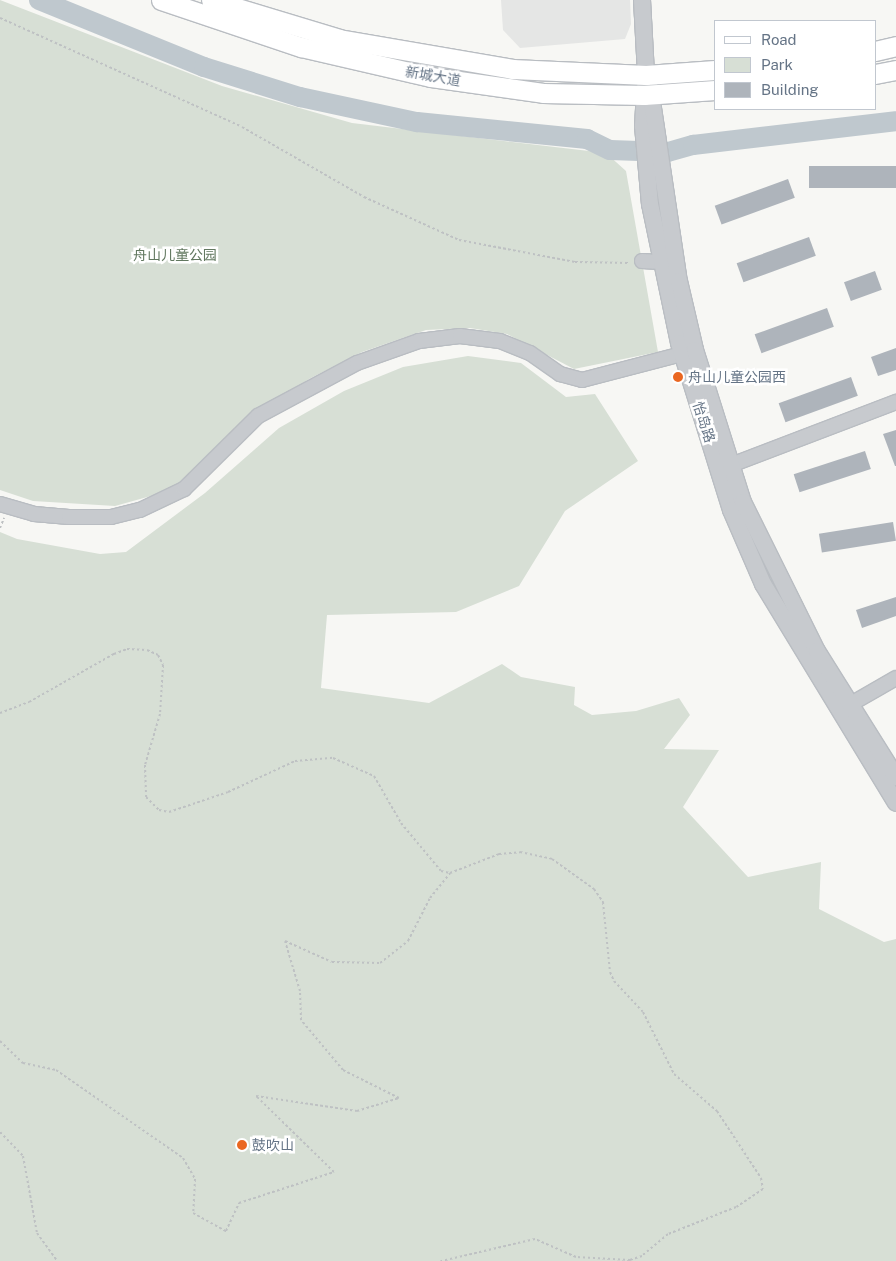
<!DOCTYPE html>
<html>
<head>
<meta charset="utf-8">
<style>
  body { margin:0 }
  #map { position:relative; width:896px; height:1261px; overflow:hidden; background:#f7f7f4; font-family:"Public Sans","Noto Sans SC",sans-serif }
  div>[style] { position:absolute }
  .built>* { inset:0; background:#e5e6e5 }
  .green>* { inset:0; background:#d7dfd5 }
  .river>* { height:20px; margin:-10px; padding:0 10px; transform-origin:10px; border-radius:10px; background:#bfc8ce }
  .building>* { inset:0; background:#aeb4bb; transform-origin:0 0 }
  .path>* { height:2px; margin-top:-1px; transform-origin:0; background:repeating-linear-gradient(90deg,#bec1c3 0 2.5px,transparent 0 5px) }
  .roads { filter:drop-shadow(1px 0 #b9bdc2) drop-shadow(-1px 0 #b9bdc2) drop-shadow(0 1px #b9bdc2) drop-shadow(0 -1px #b9bdc2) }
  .minor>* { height:14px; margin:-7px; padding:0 7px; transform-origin:7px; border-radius:7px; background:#c7cace }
  .tertiary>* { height:16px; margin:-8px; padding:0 8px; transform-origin:8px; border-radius:8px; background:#c7cace }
  .secondary>* { height:19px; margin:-9.5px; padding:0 9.5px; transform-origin:9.5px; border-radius:9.5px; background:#fff }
  .dots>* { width:14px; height:14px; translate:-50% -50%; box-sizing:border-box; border:2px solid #fff; border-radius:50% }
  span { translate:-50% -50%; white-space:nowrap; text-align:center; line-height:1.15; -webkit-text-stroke:5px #fff; paint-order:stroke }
  .street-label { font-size:14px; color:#657486 }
  .park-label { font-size:14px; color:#627860 }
  .poi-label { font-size:14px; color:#657486 }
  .left { translate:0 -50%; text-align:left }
  .legend { position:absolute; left:714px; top:20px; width:162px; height:90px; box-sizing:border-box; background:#fff; border:1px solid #c1c7cf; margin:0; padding:6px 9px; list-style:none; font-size:15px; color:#657486 }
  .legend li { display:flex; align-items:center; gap:10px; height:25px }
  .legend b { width:25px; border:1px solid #c1c7cf }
</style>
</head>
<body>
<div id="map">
  <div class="built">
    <div style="clip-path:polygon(501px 0,630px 0,631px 24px,625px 39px,520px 48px,503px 30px)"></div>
  </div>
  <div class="green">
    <div style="clip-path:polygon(0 0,222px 86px,352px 123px,606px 153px,626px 171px,658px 352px,574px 369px,507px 334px,470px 328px,426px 330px,362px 352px,309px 379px,240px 424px,191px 477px,158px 494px,115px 506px,33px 501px,0 490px)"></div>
    <div style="clip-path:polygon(468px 356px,521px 363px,566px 397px,595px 394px,638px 461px,565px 511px,519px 586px,456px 612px,327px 615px,321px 688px,429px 703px,502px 664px,521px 677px,575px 687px,574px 705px,592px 715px,636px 711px,679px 698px,690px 715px,664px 749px,719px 750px,683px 807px,748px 877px,821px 862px,819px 909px,884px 942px,896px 939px,896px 1261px,0 1261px,0 532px,17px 539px,100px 554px,126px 552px,205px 493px,279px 428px,344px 391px,403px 367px)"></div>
  </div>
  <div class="river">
    <div style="left:39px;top:0;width:178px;rotate:22.1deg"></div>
    <div style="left:204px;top:67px;width:101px;rotate:17.4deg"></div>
    <div style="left:300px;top:97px;width:120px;rotate:12.1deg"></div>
    <div style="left:417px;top:122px;width:171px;rotate:5.7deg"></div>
    <div style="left:587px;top:139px;width:25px;rotate:26deg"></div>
    <div style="left:610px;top:150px;width:58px;rotate:2deg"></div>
    <div style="left:668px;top:152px;width:26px;rotate:-16deg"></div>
    <div style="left:693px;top:145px;width:204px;rotate:-6.7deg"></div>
  </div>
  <div class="building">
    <div style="left:896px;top:166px;width:22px;height:87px;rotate:90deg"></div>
    <div style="left:788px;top:179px;width:20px;height:78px;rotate:70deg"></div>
    <div style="left:809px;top:237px;width:20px;height:77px;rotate:70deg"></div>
    <div style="left:875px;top:271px;width:20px;height:33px;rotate:70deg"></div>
    <div style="left:827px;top:308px;width:20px;height:77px;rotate:70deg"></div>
    <div style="clip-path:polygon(896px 348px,896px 370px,878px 376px,871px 357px)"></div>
    <div style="left:851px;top:377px;width:20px;height:77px;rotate:70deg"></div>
    <div style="clip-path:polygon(896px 430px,896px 466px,895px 466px,883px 434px)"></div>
    <div style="left:865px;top:451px;width:19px;height:75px;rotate:72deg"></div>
    <div style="left:893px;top:522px;width:19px;height:75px;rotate:81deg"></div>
    <div style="clip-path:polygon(896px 597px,896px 616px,862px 628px,856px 610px)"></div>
  </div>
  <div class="path">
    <div style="left:0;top:18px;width:265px;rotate:24.2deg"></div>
    <div style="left:242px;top:127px;width:141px;rotate:29.8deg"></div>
    <div style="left:364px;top:197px;width:104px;rotate:24.4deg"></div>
    <div style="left:459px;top:240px;width:118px;rotate:10.7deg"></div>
    <div style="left:575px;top:262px;width:54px;rotate:1.1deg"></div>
    <div style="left:0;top:528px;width:11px;rotate:-68deg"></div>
    <div style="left:0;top:713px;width:31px;rotate:-21deg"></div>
    <div style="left:29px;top:702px;width:98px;rotate:-29.5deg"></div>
    <div style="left:114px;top:654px;width:14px;rotate:-21deg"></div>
    <div style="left:127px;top:649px;width:20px;rotate:3deg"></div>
    <div style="left:147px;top:650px;width:12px;rotate:24deg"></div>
    <div style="left:158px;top:655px;width:11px;rotate:63deg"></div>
    <div style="left:163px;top:665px;width:49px;rotate:93.5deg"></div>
    <div style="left:160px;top:714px;width:53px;rotate:106.4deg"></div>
    <div style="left:145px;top:765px;width:32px;rotate:88deg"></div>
    <div style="left:146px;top:797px;width:18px;rotate:45deg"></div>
    <div style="left:159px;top:810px;width:10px;rotate:11deg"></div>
    <div style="left:169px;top:812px;width:62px;rotate:-18.7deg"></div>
    <div style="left:228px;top:792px;width:74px;rotate:-24.8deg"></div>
    <div style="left:295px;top:761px;width:38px;rotate:-5deg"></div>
    <div style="left:333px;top:758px;width:45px;rotate:23.7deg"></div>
    <div style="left:374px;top:776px;width:54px;rotate:60.1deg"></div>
    <div style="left:401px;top:823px;width:62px;rotate:50.2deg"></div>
    <div style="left:441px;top:871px;width:9px;rotate:13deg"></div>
    <div style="left:450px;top:873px;width:53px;rotate:-21.2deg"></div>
    <div style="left:499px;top:854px;width:21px;rotate:-5deg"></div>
    <div style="left:520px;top:852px;width:33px;rotate:12deg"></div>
    <div style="left:552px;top:859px;width:52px;rotate:35.5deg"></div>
    <div style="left:594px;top:889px;width:16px;rotate:55deg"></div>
    <div style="left:603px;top:902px;width:70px;rotate:84.3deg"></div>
    <div style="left:610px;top:972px;width:10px;rotate:66deg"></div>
    <div style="left:614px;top:981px;width:42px;rotate:46.9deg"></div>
    <div style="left:643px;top:1012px;width:69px;rotate:63.4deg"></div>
    <div style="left:674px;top:1074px;width:57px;rotate:40.7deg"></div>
    <div style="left:717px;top:1111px;width:80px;rotate:56.7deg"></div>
    <div style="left:761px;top:1178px;width:11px;rotate:80deg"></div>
    <div style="left:763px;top:1189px;width:32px;rotate:146deg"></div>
    <div style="left:736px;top:1207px;width:73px;rotate:158.3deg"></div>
    <div style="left:668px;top:1234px;width:34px;rotate:140deg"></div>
    <div style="left:642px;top:1256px;width:13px;rotate:162deg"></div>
    <div style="left:630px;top:1260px;width:54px;rotate:-176.8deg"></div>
    <div style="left:576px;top:1257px;width:45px;rotate:-156.3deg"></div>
    <div style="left:535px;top:1239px;width:97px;rotate:166.8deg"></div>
    <div style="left:0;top:1041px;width:32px;rotate:44deg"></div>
    <div style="left:23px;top:1063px;width:34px;rotate:12deg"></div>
    <div style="left:56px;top:1070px;width:155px;rotate:34.7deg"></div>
    <div style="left:183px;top:1158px;width:24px;rotate:60deg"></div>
    <div style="left:195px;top:1179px;width:34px;rotate:93deg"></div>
    <div style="left:193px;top:1213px;width:38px;rotate:29deg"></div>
    <div style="left:226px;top:1231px;width:31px;rotate:-65deg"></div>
    <div style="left:239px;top:1203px;width:100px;rotate:-18.1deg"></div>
    <div style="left:334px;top:1172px;width:109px;rotate:-135.7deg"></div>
    <div style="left:256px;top:1096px;width:102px;rotate:8.4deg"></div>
    <div style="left:357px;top:1111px;width:44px;rotate:-17.2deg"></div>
    <div style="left:399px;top:1098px;width:63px;rotate:-153.4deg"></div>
    <div style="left:343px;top:1070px;width:65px;rotate:-130deg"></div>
    <div style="left:301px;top:1020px;width:29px;rotate:-92deg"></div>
    <div style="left:300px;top:991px;width:52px;rotate:-106.7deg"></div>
    <div style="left:285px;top:941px;width:51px;rotate:24.1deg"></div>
    <div style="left:332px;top:962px;width:48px;rotate:1.2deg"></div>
    <div style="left:380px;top:963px;width:36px;rotate:-38deg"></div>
    <div style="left:408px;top:941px;width:48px;rotate:-62.9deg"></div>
    <div style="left:430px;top:898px;width:32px;rotate:-51deg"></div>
    <div style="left:0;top:1132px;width:33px;rotate:46deg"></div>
    <div style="left:23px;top:1156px;width:78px;rotate:79.7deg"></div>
    <div style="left:37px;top:1233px;width:34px;rotate:54deg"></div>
  </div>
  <div class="roads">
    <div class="minor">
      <div style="left:642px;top:261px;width:18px;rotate:3deg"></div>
      <div style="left:731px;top:465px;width:177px;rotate:-20.9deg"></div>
      <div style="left:0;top:504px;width:35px;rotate:16deg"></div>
      <div style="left:34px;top:514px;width:35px;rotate:5deg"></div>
      <div style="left:69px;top:517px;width:42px"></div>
      <div style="left:111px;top:517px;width:30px;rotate:-14deg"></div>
      <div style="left:140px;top:510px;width:49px;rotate:-25.5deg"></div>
      <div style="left:184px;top:489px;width:104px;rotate:-44.6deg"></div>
      <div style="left:258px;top:416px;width:112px;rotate:-28.2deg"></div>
      <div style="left:357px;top:363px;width:66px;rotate:-19.5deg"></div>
      <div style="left:419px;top:341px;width:41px;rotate:-7deg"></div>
      <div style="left:460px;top:336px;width:40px;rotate:7.1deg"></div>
      <div style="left:500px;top:341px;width:32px;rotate:22deg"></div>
      <div style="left:530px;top:353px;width:37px;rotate:35deg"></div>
      <div style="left:560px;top:374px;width:23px;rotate:15deg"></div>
      <div style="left:582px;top:380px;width:115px;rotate:-14.6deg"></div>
      <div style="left:849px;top:705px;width:54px;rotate:-29.9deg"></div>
    </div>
    <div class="tertiary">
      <div style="left:642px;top:0;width:75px;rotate:86.9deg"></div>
      <div style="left:646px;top:75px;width:51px;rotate:93.4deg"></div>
      <div style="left:643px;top:126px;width:78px;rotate:84.9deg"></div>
      <div style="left:650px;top:204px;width:142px;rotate:78.2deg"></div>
      <div style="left:679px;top:343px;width:175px;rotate:72.7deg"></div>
      <div style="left:731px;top:510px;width:81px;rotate:66.6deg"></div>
      <div style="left:763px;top:584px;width:256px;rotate:58.7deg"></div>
      <div style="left:650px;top:88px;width:195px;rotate:81.5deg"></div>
      <div style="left:679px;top:281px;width:71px;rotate:76.9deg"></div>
      <div style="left:695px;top:350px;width:159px;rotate:72.5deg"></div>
      <div style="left:743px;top:502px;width:166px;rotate:63.6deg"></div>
      <div style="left:817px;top:651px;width:149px;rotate:57.9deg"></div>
    </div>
    <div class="secondary">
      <div style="left:161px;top:0;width:148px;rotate:18.6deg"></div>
      <div style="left:301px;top:47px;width:133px;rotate:13deg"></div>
      <div style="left:431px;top:77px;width:113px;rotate:8.1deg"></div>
      <div style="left:543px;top:93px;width:101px;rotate:1.1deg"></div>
      <div style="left:644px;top:95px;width:71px;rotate:-4deg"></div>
      <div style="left:211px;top:0;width:134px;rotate:16.9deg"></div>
      <div style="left:339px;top:39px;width:176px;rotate:9.8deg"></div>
      <div style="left:512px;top:69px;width:134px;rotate:2.6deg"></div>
      <div style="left:646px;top:75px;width:69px;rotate:-4.1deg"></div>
      <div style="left:875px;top:51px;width:22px;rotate:-13deg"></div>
      <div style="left:875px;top:74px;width:21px;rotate:-11deg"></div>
    </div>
  </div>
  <div class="dots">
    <div style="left:678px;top:377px;background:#ea6721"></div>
    <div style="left:242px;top:1145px;background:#ea6721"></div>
  </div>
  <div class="street-label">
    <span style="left:433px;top:76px;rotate:10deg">新城大道</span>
    <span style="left:704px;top:422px;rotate:72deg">怡岛路</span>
  </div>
  <div class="park-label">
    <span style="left:175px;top:255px">舟山儿童公园</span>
  </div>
  <div class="poi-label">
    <span class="left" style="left:688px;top:377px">舟山儿童公园西</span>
    <span class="left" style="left:252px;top:1145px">鼓吹山</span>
  </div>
  <ul class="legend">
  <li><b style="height:6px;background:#fff"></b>Road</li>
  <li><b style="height:14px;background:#d7dfd5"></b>Park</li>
  <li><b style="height:14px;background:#aeb4bb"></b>Building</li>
  </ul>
</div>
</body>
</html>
